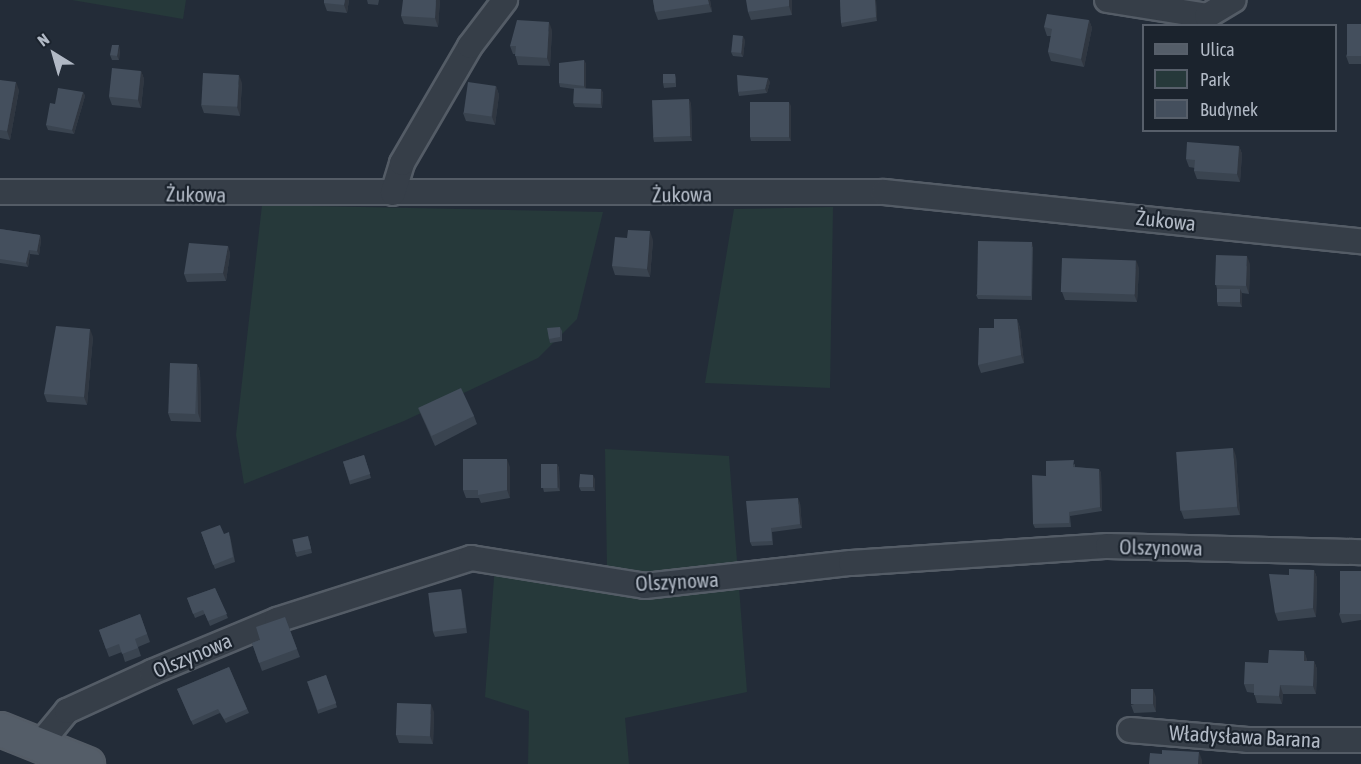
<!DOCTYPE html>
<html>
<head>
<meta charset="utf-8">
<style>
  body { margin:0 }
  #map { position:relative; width:1361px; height:764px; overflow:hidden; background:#232c38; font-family:"Asap Condensed",sans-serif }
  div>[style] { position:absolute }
  .green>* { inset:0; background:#26393a }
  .roads { filter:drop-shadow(2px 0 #545c66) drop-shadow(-2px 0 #545c66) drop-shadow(0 2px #545c66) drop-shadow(0 -2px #545c66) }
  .street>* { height:24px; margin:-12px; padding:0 12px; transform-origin:12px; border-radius:12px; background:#363e48 }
  .primary>* { height:33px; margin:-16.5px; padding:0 16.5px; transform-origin:16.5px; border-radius:16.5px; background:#545d68 }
  .wall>* { inset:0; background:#3a4450; transform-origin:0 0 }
  .shaded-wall>* { inset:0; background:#303741; transform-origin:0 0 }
  .building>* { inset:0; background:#444f5d; transform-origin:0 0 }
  span { translate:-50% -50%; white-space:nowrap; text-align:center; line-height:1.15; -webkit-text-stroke:4.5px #1b232d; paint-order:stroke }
  .street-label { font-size:21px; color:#b1b9c5 }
  .legend { position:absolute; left:1142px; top:24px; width:195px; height:108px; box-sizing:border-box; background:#1b232d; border:2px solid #575f6a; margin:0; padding:8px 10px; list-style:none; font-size:18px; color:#b1b9c5 }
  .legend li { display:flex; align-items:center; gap:12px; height:30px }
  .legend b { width:30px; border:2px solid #575f6a }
  .north { position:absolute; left:24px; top:24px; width:60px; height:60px; -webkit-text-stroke:4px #1b232d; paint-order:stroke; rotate:323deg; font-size:16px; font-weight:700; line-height:24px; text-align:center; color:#b1b9c5 }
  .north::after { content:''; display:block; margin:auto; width:21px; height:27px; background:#b1b9c5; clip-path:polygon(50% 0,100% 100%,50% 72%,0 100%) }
</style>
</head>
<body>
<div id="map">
  <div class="green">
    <div style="clip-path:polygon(72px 0,186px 0,183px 19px)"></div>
    <div style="clip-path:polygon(262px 205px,603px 212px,577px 319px,538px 358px,404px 421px,244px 484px,236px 435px)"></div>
    <div style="clip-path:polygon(833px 207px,830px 388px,705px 383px,734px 209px)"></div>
    <div style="clip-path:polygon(605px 449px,729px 456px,747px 692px,625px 718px,629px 764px,528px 764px,529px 711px,485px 697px,496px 552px,607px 568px)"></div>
  </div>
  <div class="roads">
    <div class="street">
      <div style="left:1107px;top:0;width:101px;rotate:9.1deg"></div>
      <div style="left:1207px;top:16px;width:31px;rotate:-31deg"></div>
      <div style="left:0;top:192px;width:884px"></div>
      <div style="left:884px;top:192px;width:480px;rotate:5.9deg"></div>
      <div style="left:393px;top:193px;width:31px;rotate:-73deg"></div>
      <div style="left:402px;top:163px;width:135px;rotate:-59.8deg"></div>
      <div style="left:470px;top:46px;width:58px;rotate:-52.7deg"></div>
      <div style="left:1130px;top:730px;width:118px;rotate:4.8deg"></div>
      <div style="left:1248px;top:740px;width:113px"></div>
      <div style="left:39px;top:745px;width:44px;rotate:-50.5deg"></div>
      <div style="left:67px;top:711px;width:94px;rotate:-24.6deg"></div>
      <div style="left:152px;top:672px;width:135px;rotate:-22.6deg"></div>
      <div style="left:277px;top:620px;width:204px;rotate:-17.7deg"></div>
      <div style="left:471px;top:558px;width:176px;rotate:9.1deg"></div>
      <div style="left:645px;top:586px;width:207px;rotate:-6.4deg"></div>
      <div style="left:851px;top:563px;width:258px;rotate:-3.8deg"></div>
      <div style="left:1108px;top:546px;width:253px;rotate:1.4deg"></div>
    </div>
    <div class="primary">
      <div style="left:0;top:729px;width:94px;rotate:21.9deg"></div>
    </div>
  </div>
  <div class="wall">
    <div style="clip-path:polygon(349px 0,347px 13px,327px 11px,324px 3px)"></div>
    <div style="clip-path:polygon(367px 0,379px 0,378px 5px,368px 4px)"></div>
    <div style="clip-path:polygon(440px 0,438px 27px,404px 24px,401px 16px)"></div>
    <div style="clip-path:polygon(653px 0,710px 0,712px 12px,658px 20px,655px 12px)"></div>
    <div style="clip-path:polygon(792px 0,792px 15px,751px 20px,748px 12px)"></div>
    <div style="clip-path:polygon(840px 0,876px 0,877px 21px,842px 27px,841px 23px)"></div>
    <div style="clip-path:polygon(1089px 20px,1092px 28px,1084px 67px,1051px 61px,1048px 52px,1051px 36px,1047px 36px,1044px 27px)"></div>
    <div style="clip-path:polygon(1361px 24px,1361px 64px,1349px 64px,1346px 56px)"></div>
    <div style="clip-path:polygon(552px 30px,550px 66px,518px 65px,515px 54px,513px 54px,510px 46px)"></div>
    <div style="clip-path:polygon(745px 40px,743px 57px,733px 56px,731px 52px)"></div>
    <div style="clip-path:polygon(120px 50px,119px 60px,112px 60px,110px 55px)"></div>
    <div style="clip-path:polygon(584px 60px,586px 64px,586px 89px,601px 89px,603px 93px,602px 108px,575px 107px,573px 103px,574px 89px,560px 87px,559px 83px)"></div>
    <div style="clip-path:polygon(141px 71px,144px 79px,141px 108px,112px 105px,109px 97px)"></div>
    <div style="clip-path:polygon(675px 74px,676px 78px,676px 87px,664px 88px,663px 83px)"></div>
    <div style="clip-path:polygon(0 80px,19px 90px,10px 140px,0 138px)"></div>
    <div style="clip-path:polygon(770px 82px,767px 93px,739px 96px,738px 92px)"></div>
    <div style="clip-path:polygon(242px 83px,240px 116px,204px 113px,201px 105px)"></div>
    <div style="clip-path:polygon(496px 86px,499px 95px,495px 125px,466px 121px,463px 113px)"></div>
    <div style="clip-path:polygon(83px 92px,85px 96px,74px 134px,48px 130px,46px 125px)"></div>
    <div style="clip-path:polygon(691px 103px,692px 141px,654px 142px,653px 137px)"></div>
    <div style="clip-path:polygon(791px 106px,791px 141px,751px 141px,750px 137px)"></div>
    <div style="clip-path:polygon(1239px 146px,1242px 154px,1240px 182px,1197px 179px,1194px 171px,1195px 168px,1189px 167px,1186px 159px)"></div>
    <div style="clip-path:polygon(0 229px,40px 235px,41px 240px,39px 255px,30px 254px,28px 267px,0 263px)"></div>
    <div style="clip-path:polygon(653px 240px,650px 277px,615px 275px,612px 266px)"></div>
    <div style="clip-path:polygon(228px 246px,230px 254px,226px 281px,187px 282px,184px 274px)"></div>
    <div style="clip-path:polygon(1033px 246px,1032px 300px,978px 299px,976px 295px)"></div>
    <div style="clip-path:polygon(1250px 264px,1249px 294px,1242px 293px,1242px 307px,1218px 306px,1217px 302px,1217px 289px,1216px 285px)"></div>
    <div style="clip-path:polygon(1139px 268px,1137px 302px,1065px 300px,1062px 292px)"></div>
    <div style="clip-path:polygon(1017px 319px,1020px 328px,1024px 363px,981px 373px,978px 365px,994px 328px)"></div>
    <div style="clip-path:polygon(560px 327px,562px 331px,562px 341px,550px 343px,549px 339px)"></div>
    <div style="clip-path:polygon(93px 337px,87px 405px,47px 402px,44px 394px)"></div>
    <div style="clip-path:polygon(197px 364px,200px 372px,201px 422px,171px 421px,168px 413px)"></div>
    <div style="clip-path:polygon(418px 408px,474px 416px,477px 424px,435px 446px)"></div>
    <div style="left:364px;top:455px;width:24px;height:22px;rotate:73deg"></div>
    <div style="clip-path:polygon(1236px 456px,1240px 515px,1184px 519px,1181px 511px)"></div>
    <div style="clip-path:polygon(557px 464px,559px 468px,560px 491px,544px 492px,543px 488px)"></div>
    <div style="clip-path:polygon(1075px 464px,1075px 467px,1099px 469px,1101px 473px,1102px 511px,1070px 516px,1071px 527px,1035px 528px,1033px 524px,1046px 476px)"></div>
    <div style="clip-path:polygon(510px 467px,510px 498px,481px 503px,479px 498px,466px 498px,463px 490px)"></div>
    <div style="clip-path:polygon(595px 479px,595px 491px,581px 491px,579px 487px)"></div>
    <div style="clip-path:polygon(800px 503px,802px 528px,772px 532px,773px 545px,752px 546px,750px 542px)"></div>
    <div style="clip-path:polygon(201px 532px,224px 534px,230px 536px,235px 562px,215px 569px)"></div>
    <div style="clip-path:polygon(309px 540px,312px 553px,297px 557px,295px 553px)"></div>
    <div style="clip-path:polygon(1314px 570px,1317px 578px,1316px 617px,1278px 621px,1275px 613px,1289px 575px)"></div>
    <div style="clip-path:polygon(1361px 571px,1361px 620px,1342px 623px,1339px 614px)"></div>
    <div style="clip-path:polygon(215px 588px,228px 618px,210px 626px,205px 614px,195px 618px,187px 598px)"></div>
    <div style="clip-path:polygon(461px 589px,462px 593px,467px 633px,435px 637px,433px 632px)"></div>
    <div style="clip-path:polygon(140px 614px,150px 642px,138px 647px,141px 656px,125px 662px,122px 652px,109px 657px,99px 630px)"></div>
    <div style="clip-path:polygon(285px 617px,300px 657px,262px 671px,252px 643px,260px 640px)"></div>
    <div style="clip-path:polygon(1304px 651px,1307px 661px,1314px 661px,1317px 669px,1316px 694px,1283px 694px,1282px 704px,1257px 703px,1254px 693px,1247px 692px,1244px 684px,1268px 663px)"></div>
    <div style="clip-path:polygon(229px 667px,249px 713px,226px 723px,220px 713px,193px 725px,177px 689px)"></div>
    <div style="left:326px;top:675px;width:34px;height:20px;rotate:71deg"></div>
    <div style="clip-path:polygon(1156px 697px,1156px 712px,1134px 713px,1131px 705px)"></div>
    <div style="clip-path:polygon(434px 712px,433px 744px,399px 743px,396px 735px)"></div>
  </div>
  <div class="shaded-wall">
    <div style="clip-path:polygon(345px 0,349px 0,347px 13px,344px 5px)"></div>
    <div style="clip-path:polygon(436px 0,440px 0,438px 27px,435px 18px)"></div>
    <div style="clip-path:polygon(708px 0,710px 0,712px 12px,709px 4px)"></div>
    <div style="clip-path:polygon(789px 0,792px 0,792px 15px,789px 6px)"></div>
    <div style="clip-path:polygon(875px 0,876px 0,877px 21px,876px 17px)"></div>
    <div style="clip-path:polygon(1089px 20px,1092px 28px,1084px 67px,1081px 59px)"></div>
    <div style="clip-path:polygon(549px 22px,552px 30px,550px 66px,547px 58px)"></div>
    <div style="clip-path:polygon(743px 36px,745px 40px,743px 57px,741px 53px)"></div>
    <div style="clip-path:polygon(119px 45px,120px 50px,119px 60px,117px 56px)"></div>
    <div style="clip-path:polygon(584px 60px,586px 64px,586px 90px,584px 86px)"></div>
    <div style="clip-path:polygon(141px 71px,144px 79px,141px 108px,138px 100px)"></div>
    <div style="clip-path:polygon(239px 75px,242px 83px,240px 116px,237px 107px)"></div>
    <div style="clip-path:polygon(768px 78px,770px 82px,767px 93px,765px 89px)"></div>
    <div style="clip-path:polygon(16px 82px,19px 90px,10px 140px,7px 131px)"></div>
    <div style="clip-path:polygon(496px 86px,499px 95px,495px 125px,492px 117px)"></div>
    <div style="clip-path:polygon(601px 89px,603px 93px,602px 108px,601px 104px)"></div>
    <div style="clip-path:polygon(83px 92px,85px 96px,74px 134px,72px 130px)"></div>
    <div style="clip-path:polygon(689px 99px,691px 103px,692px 141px,690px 136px)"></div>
    <div style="clip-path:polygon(789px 102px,791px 106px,791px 141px,789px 137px)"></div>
    <div style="clip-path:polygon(1239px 146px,1242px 154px,1240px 182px,1237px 174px)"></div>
    <div style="clip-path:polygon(650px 231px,653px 240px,650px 277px,647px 269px)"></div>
    <div style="clip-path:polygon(40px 235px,41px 240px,39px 255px,37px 251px)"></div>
    <div style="left:1032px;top:242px;width:4px;height:54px;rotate:76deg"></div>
    <div style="clip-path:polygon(228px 246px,230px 254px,226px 281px,223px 273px)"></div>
    <div style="clip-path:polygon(29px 250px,30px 254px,28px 267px,26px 263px)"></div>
    <div style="clip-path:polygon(1247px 256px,1250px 264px,1249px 294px,1246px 285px)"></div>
    <div style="clip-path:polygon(1136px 260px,1139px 268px,1137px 302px,1134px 294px)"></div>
    <div style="clip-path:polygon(1240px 289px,1242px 293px,1242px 307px,1240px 303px)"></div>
    <div style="clip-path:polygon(1017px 319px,1020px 328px,1024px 363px,1021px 355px)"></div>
    <div style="clip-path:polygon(90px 329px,93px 337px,87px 405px,84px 397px)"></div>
    <div style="clip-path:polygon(197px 364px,200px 372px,201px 422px,198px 413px)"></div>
    <div style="clip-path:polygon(1233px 448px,1236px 456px,1240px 515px,1237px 507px)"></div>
    <div style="clip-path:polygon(507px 459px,510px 467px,510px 498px,507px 490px)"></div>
    <div style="clip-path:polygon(557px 464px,559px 468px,560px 491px,558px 487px)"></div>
    <div style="clip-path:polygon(1099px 469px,1101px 473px,1102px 511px,1100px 507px)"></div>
    <div style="clip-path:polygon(593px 475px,595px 479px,595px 491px,593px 487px)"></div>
    <div style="clip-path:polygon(798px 498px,800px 503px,802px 528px,800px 524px)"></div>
    <div style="clip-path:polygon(1314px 570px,1317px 578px,1316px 617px,1313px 608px)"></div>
    <div style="clip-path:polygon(1304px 651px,1307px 659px,1307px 669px,1304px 661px)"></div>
    <div style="clip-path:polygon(1314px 661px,1317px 669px,1316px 694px,1313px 686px)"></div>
    <div style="clip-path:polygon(1280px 685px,1283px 694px,1282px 704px,1279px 696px)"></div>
    <div style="clip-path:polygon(1153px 689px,1156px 697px,1156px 712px,1153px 704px)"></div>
    <div style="clip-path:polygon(431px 704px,434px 712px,433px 744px,430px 736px)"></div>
    <div style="clip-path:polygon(1199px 752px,1202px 760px,1202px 764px,1198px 764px)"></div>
  </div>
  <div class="building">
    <div style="clip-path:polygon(324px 0,345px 0,344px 5px,324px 3px)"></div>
    <div style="clip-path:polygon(403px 0,436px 0,435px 18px,401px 16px)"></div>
    <div style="clip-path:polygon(653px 0,708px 0,709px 4px,655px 12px)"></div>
    <div style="clip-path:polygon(746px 0,789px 0,789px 6px,748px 12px)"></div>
    <div style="clip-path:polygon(840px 0,875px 0,876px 17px,841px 23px)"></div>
    <div style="clip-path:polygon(1047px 14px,1089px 20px,1081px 59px,1048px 52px,1052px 29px,1044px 27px)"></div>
    <div style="clip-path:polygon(517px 20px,549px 22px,547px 58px,515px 56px,516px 46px,510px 46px)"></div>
    <div style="left:1347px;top:24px;width:14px;height:32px"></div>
    <div style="left:733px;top:35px;width:10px;height:17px;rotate:6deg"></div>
    <div style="clip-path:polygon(112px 45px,119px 45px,117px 56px,110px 55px)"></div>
    <div style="clip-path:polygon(584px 60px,584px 86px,559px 83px,559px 63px)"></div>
    <div style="left:112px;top:68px;width:29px;height:29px;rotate:6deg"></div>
    <div style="left:203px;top:73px;width:36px;height:32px;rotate:3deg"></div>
    <div style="left:663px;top:74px;width:12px;height:9px"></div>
    <div style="clip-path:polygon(737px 75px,768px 78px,765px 89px,738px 92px)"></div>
    <div style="clip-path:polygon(0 80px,16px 82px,7px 131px,0 130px)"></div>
    <div style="left:468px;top:82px;width:28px;height:31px;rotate:8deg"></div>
    <div style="clip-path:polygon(58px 88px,83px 92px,72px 130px,46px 125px,50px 103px,55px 104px)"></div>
    <div style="left:574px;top:88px;width:27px;height:15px;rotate:2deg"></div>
    <div style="left:689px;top:99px;width:37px;height:37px;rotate:88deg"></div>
    <div style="left:750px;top:102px;width:39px;height:35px"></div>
    <div style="clip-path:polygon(1187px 142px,1239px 146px,1237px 174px,1194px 171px,1195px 160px,1186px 159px)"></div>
    <div style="clip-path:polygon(0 229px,40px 235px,37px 251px,29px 250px,26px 263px,0 259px)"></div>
    <div style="clip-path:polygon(628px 230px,650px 231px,647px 269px,612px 266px,615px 237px,627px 238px)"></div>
    <div style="left:978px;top:241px;width:54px;height:54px;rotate:1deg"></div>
    <div style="clip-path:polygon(189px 243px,228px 246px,223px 273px,184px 274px)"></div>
    <div style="left:1216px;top:255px;width:31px;height:30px;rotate:2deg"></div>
    <div style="left:1062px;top:258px;width:74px;height:34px;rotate:2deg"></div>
    <div style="left:1217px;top:289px;width:23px;height:13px"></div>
    <div style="clip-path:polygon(994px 319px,1017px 319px,1021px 355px,978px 365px,979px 328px,994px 328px)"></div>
    <div style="clip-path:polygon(56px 326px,90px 329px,84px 397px,44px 394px)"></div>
    <div style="clip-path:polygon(560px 327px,560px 337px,549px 339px,547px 328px)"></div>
    <div style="left:170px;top:363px;width:27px;height:50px;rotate:2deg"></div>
    <div style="left:461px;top:388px;width:31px;height:47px;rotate:65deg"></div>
    <div style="left:1233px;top:448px;width:59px;height:57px;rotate:86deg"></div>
    <div style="left:364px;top:455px;width:20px;height:22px;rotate:72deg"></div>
    <div style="clip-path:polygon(463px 459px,507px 459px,507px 490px,478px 495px,478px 490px,463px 490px)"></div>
    <div style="clip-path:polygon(1074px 460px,1073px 467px,1099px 469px,1100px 507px,1069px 512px,1069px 523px,1033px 524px,1032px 475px,1046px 476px,1046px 461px)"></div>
    <div style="left:541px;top:464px;width:16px;height:24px"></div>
    <div style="clip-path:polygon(580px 474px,593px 475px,593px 487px,579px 487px)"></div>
    <div style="clip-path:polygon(798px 498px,800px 524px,771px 528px,772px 541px,750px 542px,746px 501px)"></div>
    <div style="clip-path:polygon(220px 525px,224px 534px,229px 532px,233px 557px,213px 565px,201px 532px)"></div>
    <div style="left:308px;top:536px;width:13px;height:16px;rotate:77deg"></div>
    <div style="clip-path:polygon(1289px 569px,1314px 570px,1313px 608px,1275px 613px,1269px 574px,1289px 575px)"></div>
    <div style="left:1340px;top:571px;width:21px;height:43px"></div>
    <div style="clip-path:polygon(215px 588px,227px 614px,208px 621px,203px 610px,193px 614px,187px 598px)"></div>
    <div style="left:461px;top:589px;width:39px;height:33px;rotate:83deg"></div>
    <div style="clip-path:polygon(140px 614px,147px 634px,135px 639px,138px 648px,122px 654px,119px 644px,106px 649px,99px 630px)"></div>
    <div style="clip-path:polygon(285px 617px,297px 649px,259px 663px,252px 643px,260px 640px,256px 627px)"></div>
    <div style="clip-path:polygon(1269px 650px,1304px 651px,1304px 661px,1314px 661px,1313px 686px,1280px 685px,1279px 696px,1254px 695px,1254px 684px,1244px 684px,1245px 662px,1268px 663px)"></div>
    <div style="clip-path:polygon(229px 667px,247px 709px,224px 719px,218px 709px,191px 721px,177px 689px)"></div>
    <div style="left:326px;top:675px;width:30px;height:20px;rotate:70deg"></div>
    <div style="left:1153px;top:689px;width:15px;height:22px;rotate:90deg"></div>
    <div style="left:397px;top:703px;width:34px;height:32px;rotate:2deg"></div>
    <div style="clip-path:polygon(1162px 750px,1199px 752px,1198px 764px,1162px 764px)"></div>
    <div style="clip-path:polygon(1150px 753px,1162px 754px,1162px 764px,1149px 764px)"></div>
  </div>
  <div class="street-label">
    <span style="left:196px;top:194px;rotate:1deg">Żukowa</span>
    <span style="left:682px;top:194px;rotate:-1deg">Żukowa</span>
    <span style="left:1166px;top:220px;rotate:6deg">Żukowa</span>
    <span style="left:1161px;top:547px;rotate:1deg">Olszynowa</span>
    <span style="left:677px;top:581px;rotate:-3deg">Olszynowa</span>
    <span style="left:192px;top:655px;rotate:-23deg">Olszynowa</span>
    <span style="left:1245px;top:736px;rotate:3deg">Władysława Barana</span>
  </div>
  <ul class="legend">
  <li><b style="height:8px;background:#545d68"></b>Ulica</li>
  <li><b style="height:16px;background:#26393a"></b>Park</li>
  <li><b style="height:16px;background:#444f5d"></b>Budynek</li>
  </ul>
  <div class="north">N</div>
</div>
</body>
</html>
